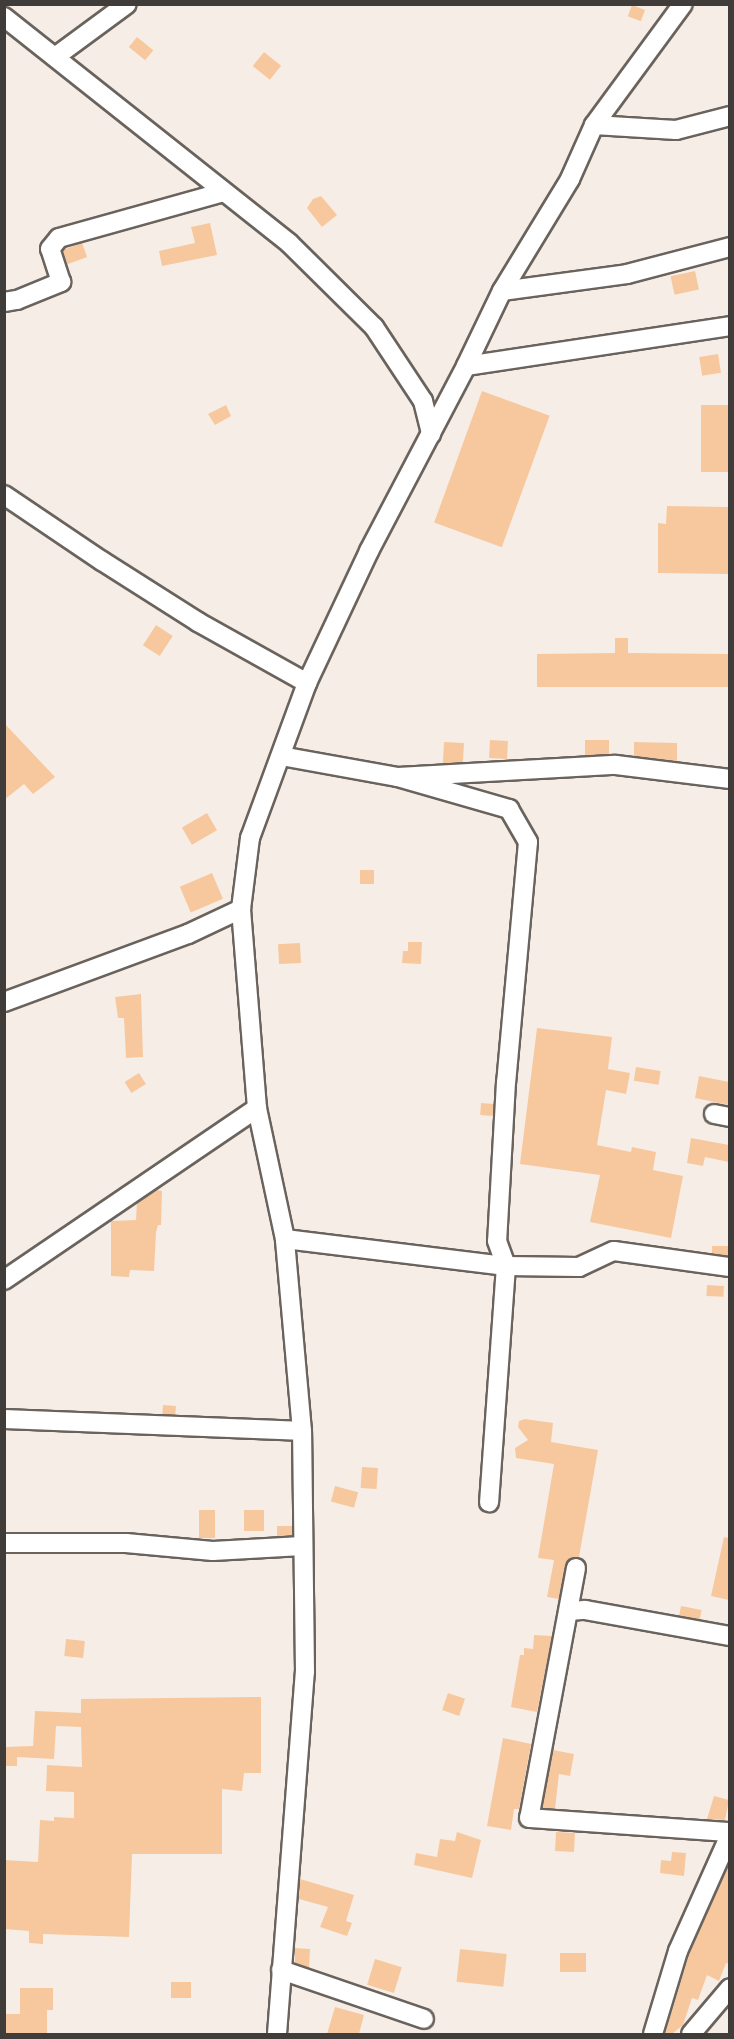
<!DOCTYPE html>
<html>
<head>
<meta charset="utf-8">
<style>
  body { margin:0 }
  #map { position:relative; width:734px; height:2039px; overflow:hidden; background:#f6eee6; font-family:Signika,sans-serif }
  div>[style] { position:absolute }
  .building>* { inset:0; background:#f7c89e; transform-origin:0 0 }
  .roads { filter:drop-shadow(2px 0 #6a635d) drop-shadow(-2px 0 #6a635d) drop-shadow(0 2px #6a635d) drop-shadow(0 -2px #6a635d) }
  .minor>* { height:18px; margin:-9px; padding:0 9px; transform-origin:9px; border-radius:9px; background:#fff }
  span { translate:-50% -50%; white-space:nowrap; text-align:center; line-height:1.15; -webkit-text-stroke:5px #fefcfb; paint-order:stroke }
  .frame { position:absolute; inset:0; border:6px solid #3f3c39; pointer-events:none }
</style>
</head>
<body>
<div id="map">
  <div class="building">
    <div style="left:632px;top:5px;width:14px;height:12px;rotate:21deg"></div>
    <div style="left:137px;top:37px;width:21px;height:13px;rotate:39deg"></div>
    <div style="left:264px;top:52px;width:22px;height:18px;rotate:39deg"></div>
    <div style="clip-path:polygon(321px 196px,337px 215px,322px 227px,307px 208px,313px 199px)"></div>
    <div style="clip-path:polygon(210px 223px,217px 255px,162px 266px,159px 251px,195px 243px,191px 227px)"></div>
    <div style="left:82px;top:243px;width:15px;height:21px;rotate:70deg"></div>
    <div style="left:695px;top:271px;width:19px;height:25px;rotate:78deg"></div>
    <div style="left:718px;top:354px;width:19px;height:19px;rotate:81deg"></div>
    <div style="left:482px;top:391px;width:72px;height:140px;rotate:20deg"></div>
    <div style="clip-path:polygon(226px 405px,231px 416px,215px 425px,208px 414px)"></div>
    <div style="left:701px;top:405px;width:28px;height:67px"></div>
    <div style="clip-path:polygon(667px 506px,729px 507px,729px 574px,658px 573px,658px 523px,666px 524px)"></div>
    <div style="left:156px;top:625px;width:20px;height:24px;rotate:33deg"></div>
    <div style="clip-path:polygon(615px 638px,628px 638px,628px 653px,729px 654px,729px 687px,537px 687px,537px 654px,615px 653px)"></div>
    <div style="clip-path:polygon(4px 723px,55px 777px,33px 794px,24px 784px,4px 800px)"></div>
    <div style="left:490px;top:740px;width:18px;height:18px;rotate:3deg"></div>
    <div style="left:585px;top:740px;width:24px;height:15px"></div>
    <div style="left:444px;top:742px;width:20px;height:21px;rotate:3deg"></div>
    <div style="clip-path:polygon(634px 742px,677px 743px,677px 761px,634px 756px)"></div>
    <div style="left:207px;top:813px;width:20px;height:29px;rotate:60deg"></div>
    <div style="left:360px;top:870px;width:14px;height:14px"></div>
    <div style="left:212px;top:873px;width:28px;height:35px;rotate:67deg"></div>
    <div style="clip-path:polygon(408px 942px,422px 942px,421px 964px,402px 963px,403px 951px,408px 951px)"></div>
    <div style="left:300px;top:943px;width:20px;height:22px;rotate:87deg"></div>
    <div style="clip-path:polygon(141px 994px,143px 1057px,126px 1058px,124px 1018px,118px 1018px,115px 997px)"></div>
    <div style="clip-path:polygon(537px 1028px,612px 1037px,608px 1069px,630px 1073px,626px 1094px,606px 1090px,597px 1145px,631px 1152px,632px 1147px,656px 1152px,653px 1170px,683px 1176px,671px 1238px,590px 1222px,600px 1175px,520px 1164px)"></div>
    <div style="left:636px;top:1067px;width:25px;height:14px;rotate:9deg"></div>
    <div style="left:139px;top:1073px;width:13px;height:17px;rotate:58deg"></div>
    <div style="clip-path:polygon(699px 1076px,729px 1082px,729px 1105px,695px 1098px)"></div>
    <div style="left:481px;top:1103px;width:13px;height:12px;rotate:4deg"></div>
    <div style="clip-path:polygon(691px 1138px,729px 1145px,729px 1162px,705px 1157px,703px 1166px,687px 1163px)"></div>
    <div style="clip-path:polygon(156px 1190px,162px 1191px,161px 1225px,158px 1225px,156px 1232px,154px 1271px,130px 1270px,129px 1277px,111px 1276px,111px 1221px,136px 1220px,137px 1203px)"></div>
    <div style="clip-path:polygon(712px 1246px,729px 1246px,729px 1256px,712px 1253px)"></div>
    <div style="left:707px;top:1285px;width:17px;height:11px;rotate:3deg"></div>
    <div style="left:163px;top:1405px;width:13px;height:9px;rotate:4deg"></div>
    <div style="clip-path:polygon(525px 1419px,553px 1423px,551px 1442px,598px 1450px,579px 1557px,567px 1561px,559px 1599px,547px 1597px,554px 1560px,538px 1558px,554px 1464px,516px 1458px,515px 1448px,528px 1440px,518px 1427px,519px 1421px)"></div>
    <div style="left:362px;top:1467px;width:16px;height:21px;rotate:4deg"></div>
    <div style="left:335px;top:1486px;width:24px;height:16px;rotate:15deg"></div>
    <div style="left:199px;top:1510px;width:16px;height:28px"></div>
    <div style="left:244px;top:1510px;width:20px;height:21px"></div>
    <div style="left:277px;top:1526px;width:15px;height:10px"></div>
    <div style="clip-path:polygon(724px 1537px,729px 1538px,729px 1600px,711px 1596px)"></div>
    <div style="left:681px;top:1606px;width:21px;height:10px;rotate:11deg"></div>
    <div style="clip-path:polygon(534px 1635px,552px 1636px,537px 1712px,511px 1707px,520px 1655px,524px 1655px,524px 1648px,533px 1649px)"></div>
    <div style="left:66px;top:1639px;width:19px;height:17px;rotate:6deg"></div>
    <div style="left:448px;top:1693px;width:18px;height:18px;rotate:19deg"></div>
    <div style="clip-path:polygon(261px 1697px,261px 1773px,244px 1773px,242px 1791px,222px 1789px,222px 1854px,132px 1854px,129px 1937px,43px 1934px,43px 1944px,29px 1943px,29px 1931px,4px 1929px,4px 1860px,38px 1862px,40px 1820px,54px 1821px,54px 1817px,74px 1818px,74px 1792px,46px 1791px,47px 1765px,82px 1767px,81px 1727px,56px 1726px,54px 1759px,17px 1757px,17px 1766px,4px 1766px,4px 1747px,33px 1746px,35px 1711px,81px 1713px,81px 1699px)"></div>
    <div style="clip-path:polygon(503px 1738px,531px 1744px,519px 1809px,514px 1809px,511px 1830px,487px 1826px)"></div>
    <div style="clip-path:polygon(553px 1750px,574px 1754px,570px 1776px,559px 1774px,555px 1809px,542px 1808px)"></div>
    <div style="clip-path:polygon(714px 1796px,729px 1800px,725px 1820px,707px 1819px)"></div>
    <div style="clip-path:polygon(457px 1832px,481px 1840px,472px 1878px,414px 1865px,416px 1853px,437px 1857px,440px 1839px,455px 1841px)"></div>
    <div style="left:556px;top:1832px;width:19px;height:19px;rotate:3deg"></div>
    <div style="clip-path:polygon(672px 1852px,686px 1853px,684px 1876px,660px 1873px,661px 1860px,671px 1861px)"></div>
    <div style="clip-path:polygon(729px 1864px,729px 1964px,726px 1963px,719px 1981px,707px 1975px,698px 2000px,692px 1998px,683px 2025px,672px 2034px,665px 2034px,689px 1955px)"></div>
    <div style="clip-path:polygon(300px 1879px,354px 1895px,346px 1921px,352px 1923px,347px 1936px,320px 1927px,328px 1907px,299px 1899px)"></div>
    <div style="clip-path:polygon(295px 1948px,310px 1949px,309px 1968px,295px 1963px)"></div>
    <div style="left:460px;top:1949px;width:47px;height:33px;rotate:6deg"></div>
    <div style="left:560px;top:1953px;width:26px;height:19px"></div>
    <div style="left:375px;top:1959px;width:28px;height:27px;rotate:17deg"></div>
    <div style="left:171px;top:1982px;width:20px;height:16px"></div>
    <div style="clip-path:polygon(20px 1988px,53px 1988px,53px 2010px,47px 2010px,47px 2034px,4px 2034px,4px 2014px,20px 2014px)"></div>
    <div style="clip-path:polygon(335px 2007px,364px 2015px,359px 2034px,327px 2034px)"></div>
  </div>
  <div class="roads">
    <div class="minor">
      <div style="left:4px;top:17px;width:364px;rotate:38.4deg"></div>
      <div style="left:289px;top:243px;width:120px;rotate:44.7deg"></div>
      <div style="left:374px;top:327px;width:89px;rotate:56.5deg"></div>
      <div style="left:423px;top:401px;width:34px;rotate:76deg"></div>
      <div style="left:55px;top:57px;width:89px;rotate:-36.4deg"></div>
      <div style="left:594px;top:125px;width:82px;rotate:3.5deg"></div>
      <div style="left:676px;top:130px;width:56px;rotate:-14.5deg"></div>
      <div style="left:502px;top:291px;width:126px;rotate:-7.7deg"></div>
      <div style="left:627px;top:274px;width:106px;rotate:-14.7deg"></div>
      <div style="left:4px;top:302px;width:13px;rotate:-9deg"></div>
      <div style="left:17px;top:300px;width:48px;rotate:-22.2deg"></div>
      <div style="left:61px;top:282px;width:35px;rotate:-108deg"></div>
      <div style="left:50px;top:249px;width:14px;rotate:-51deg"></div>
      <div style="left:59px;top:238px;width:171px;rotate:-15.6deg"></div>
      <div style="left:466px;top:366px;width:267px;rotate:-8.6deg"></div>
      <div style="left:4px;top:495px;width:118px;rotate:34deg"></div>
      <div style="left:102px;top:561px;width:114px;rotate:32.4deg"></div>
      <div style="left:198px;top:622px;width:125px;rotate:29.2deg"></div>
      <div style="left:281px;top:756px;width:119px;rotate:10.2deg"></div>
      <div style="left:398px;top:777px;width:218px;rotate:-3.2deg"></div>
      <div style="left:616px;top:765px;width:115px;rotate:7deg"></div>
      <div style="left:398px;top:777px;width:116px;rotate:16.1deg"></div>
      <div style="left:509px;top:809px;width:38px;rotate:60deg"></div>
      <div style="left:528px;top:842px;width:241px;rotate:95.2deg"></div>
      <div style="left:506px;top:1082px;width:159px;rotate:93.2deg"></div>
      <div style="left:497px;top:1241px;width:27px;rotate:70deg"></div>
      <div style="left:506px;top:1266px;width:237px;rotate:94.1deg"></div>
      <div style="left:4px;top:1002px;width:196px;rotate:-20.3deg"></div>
      <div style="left:188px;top:934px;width:59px;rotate:-25.3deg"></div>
      <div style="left:714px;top:1114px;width:16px;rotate:11deg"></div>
      <div style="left:285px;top:1239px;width:223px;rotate:7deg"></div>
      <div style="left:506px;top:1266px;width:73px;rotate:0.8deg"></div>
      <div style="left:579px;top:1267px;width:38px;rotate:-25deg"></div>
      <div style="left:614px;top:1251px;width:117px;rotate:7.9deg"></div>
      <div style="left:4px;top:1280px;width:306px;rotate:-34.2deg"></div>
      <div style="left:4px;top:1419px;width:298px;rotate:2.3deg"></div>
      <div style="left:4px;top:1543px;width:122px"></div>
      <div style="left:126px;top:1543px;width:87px;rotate:5.3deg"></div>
      <div style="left:213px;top:1551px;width:89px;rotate:-3.2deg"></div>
      <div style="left:576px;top:1568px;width:254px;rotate:100.6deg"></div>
      <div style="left:529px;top:1818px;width:201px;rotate:4deg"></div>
      <div style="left:569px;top:1611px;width:16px;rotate:-4deg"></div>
      <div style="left:585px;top:1610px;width:147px;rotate:10.2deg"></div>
      <div style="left:281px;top:1970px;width:151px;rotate:18.9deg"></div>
      <div style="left:277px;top:2034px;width:363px;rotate:-85.6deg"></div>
      <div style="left:305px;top:1672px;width:241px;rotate:-90.7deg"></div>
      <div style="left:302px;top:1431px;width:193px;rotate:-95.1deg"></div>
      <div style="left:285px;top:1239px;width:134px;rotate:-102.1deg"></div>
      <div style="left:257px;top:1108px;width:200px;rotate:-94.6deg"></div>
      <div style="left:241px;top:909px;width:72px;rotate:-82.8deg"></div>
      <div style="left:250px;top:838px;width:165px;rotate:-69.8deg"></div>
      <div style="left:307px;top:683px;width:146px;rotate:-64.8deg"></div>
      <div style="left:369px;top:551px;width:209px;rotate:-62.3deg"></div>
      <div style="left:466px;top:366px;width:83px;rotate:-64.4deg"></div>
      <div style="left:502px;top:291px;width:131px;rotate:-58.7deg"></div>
      <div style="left:570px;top:179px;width:59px;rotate:-66deg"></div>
      <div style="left:594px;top:125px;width:150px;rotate:-53.7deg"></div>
      <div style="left:653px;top:2034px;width:87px;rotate:-73.2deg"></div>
      <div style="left:678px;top:1951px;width:127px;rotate:-65.9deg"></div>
      <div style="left:691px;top:2034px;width:60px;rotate:-49.7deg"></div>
    </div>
  </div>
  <div class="frame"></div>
</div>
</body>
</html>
